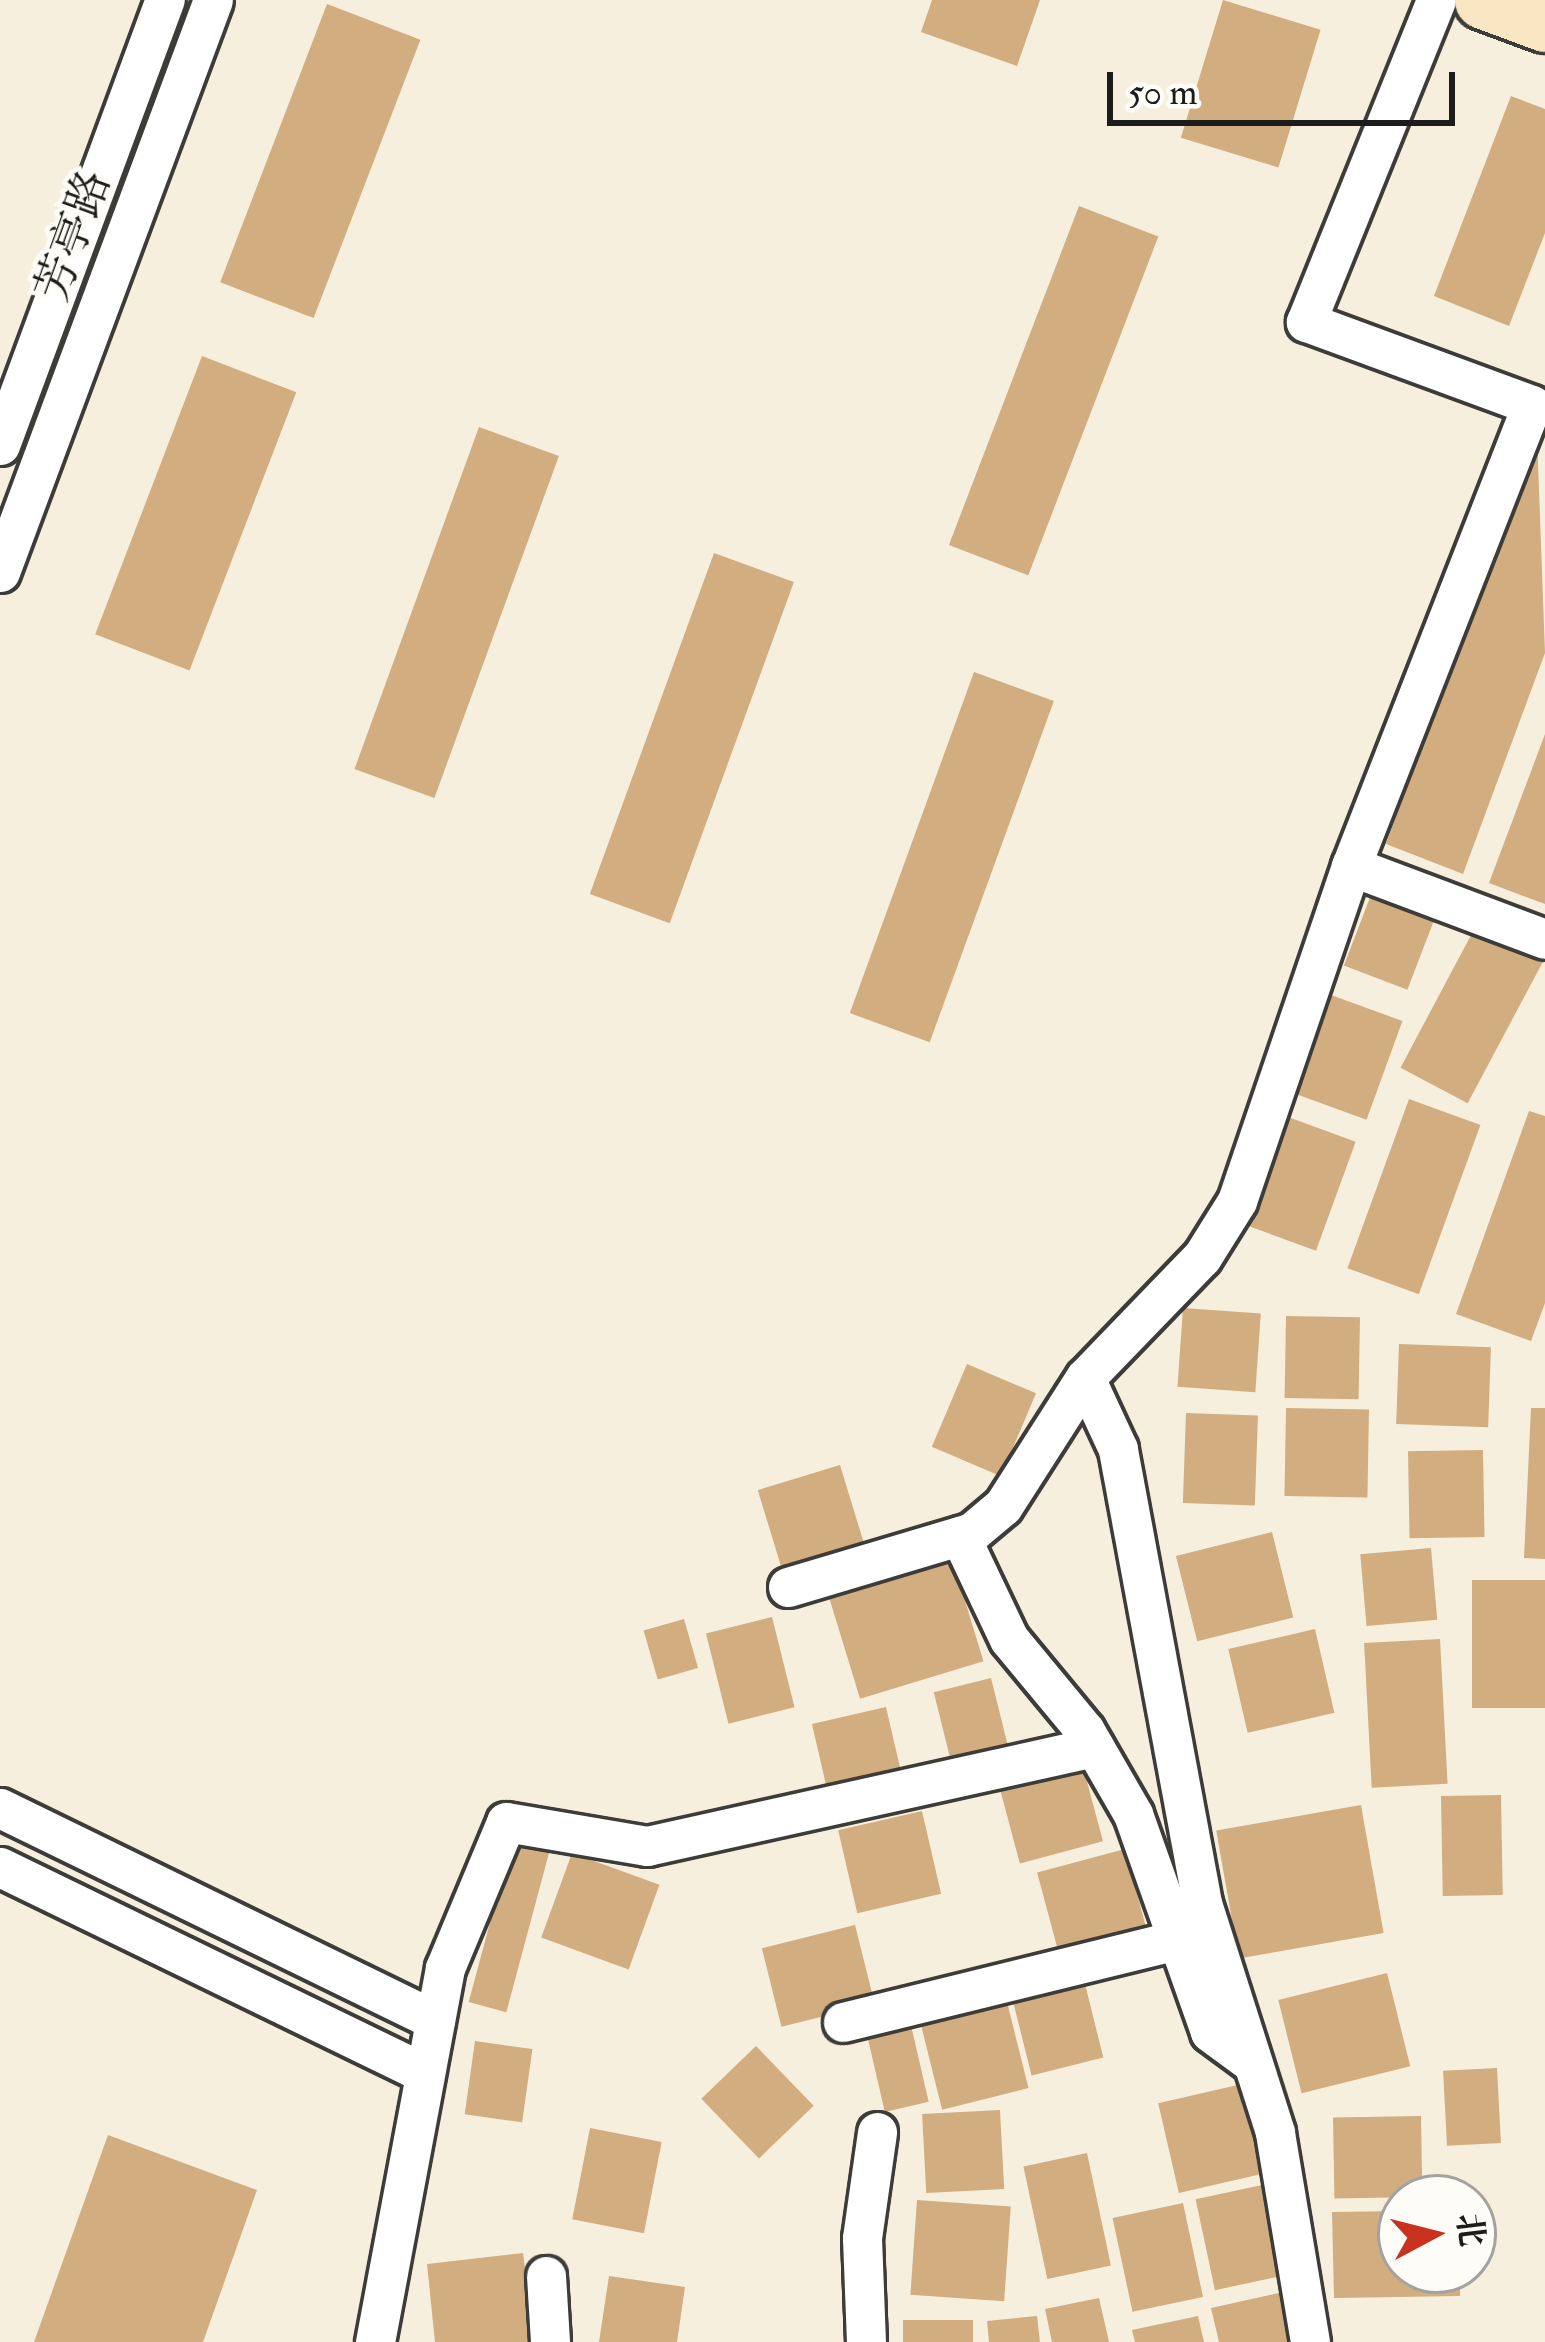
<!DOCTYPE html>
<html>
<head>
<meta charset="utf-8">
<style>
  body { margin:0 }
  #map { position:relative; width:1545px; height:2342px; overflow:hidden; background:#f6efde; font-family:"IM FELL Double Pica","Noto Serif SC",serif }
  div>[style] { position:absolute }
  .building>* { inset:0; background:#d1ad7f; transform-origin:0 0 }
  .roads { filter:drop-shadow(3px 0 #3d3c39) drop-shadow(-3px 0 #3d3c39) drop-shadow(0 3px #3d3c39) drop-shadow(0 -3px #3d3c39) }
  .minor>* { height:39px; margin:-19.5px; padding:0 19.5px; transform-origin:19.5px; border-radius:19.5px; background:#fff }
  .secondary>* { height:57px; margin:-28.5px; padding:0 28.5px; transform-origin:28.5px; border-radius:28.5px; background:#f9e7c3 }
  span { translate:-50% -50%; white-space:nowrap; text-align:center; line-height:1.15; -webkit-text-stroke:9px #fdfcf7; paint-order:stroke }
  .street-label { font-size:45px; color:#1c1c1c }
  .north { position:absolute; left:1377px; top:2174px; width:120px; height:120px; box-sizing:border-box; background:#fdfcf7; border:3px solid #a3a29f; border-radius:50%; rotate:83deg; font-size:33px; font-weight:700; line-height:48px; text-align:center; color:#1c1c1c }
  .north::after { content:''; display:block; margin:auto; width:42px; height:54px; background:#c8321e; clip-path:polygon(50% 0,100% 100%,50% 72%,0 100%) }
  .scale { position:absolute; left:1107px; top:72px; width:348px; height:54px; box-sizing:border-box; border:6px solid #1c1c1c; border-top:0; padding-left:15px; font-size:36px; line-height:42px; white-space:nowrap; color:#1c1c1c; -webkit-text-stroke:9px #fdfcf7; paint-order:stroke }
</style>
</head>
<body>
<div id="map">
  <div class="building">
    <div style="clip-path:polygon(932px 0,1040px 0,1017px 66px,921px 32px)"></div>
    <div style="left:1223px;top:0;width:102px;height:144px;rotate:17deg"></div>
    <div style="left:327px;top:4px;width:100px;height:298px;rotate:21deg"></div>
    <div style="clip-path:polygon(1511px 96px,1545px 109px,1545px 233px,1509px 326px,1434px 296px)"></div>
    <div style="left:1079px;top:206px;width:85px;height:363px;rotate:21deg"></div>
    <div style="left:202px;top:356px;width:101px;height:298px;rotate:21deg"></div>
    <div style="left:479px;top:427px;width:85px;height:364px;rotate:20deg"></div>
    <div style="clip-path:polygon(1537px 435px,1545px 653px,1463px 874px,1386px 844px)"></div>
    <div style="left:714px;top:553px;width:85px;height:363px;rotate:20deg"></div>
    <div style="left:974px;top:672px;width:85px;height:363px;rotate:20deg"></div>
    <div style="clip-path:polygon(1545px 734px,1545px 904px,1489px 883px)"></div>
    <div style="left:1374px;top:887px;width:68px;height:84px;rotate:21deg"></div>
    <div style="left:1478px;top:922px;width:76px;height:165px;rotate:28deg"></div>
    <div style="left:1331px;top:995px;width:76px;height:105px;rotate:20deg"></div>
    <div style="left:1409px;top:1099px;width:76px;height:180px;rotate:20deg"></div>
    <div style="clip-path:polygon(1529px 1111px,1545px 1116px,1545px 1303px,1531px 1341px,1456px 1314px)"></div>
    <div style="left:1288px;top:1117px;width:72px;height:116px;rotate:20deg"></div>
    <div style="left:1183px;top:1308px;width:78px;height:79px;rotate:4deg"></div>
    <div style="left:1286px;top:1316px;width:74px;height:82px;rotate:1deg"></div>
    <div style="left:1399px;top:1344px;width:92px;height:80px;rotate:2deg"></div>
    <div style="left:967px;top:1364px;width:75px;height:90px;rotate:23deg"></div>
    <div style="left:1286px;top:1408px;width:83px;height:88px;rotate:1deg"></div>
    <div style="clip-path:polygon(1531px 1408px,1545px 1408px,1545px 1559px,1524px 1558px)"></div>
    <div style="left:1186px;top:1413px;width:72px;height:90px;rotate:2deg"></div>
    <div style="left:1483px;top:1450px;width:87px;height:75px;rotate:89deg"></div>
    <div style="left:840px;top:1465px;width:90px;height:86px;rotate:73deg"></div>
    <div style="left:1272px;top:1532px;width:88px;height:99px;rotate:76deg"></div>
    <div style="left:1431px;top:1548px;width:72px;height:71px;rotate:85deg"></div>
    <div style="left:951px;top:1555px;width:111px;height:129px;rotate:73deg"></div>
    <div style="left:1545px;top:1580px;width:128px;height:73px;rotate:90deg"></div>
    <div style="left:772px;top:1617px;width:93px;height:68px;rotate:76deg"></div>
    <div style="left:684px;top:1619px;width:51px;height:42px;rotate:74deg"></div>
    <div style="left:1315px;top:1629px;width:86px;height:89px;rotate:77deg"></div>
    <div style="left:1440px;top:1639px;width:145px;height:76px;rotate:87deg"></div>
    <div style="left:991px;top:1678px;width:76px;height:59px;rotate:76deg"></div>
    <div style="left:886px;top:1707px;width:74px;height:76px;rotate:77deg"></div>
    <div style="left:1082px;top:1763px;width:81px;height:86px;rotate:75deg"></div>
    <div style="left:1501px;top:1795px;width:100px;height:60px;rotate:89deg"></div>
    <div style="left:1361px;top:1805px;width:130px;height:147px;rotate:80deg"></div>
    <div style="left:922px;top:1811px;width:85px;height:86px;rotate:77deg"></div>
    <div style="left:514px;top:1833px;width:39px;height:175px;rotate:15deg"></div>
    <div style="left:1125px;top:1849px;width:87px;height:91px;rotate:75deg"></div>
    <div style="left:572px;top:1853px;width:93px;height:90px;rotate:20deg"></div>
    <div style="left:855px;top:1925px;width:81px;height:96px;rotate:76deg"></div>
    <div style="left:1387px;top:1973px;width:96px;height:112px;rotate:76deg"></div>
    <div style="left:1084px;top:1980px;width:80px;height:74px;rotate:76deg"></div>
    <div style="left:1005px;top:1994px;width:97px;height:89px;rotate:76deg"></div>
    <div style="left:910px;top:2021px;width:83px;height:45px;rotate:77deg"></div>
    <div style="left:475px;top:2041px;width:58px;height:74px;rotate:8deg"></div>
    <div style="left:756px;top:2046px;width:83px;height:76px;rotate:46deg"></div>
    <div style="left:1497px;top:2068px;width:75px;height:54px;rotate:87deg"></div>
    <div style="left:1242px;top:2084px;width:92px;height:86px;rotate:77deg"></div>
    <div style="left:1000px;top:2110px;width:79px;height:78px;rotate:87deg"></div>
    <div style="left:1421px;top:2116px;width:81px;height:88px;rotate:89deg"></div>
    <div style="left:590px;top:2128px;width:73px;height:93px;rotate:11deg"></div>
    <div style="clip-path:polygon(108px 2135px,257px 2190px,203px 2342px,34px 2342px)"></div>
    <div style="left:1087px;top:2153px;width:115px;height:65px;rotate:78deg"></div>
    <div style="left:1267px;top:2184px;width:93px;height:73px;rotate:78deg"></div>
    <div style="left:917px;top:2200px;width:94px;height:95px;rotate:4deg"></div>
    <div style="left:1183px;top:2203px;width:96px;height:72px;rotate:78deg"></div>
    <div style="clip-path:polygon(1401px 2211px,1401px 2270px,1460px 2270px,1460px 2296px,1334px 2298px,1332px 2212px)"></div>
    <div style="clip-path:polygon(523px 2253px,534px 2342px,435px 2342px,427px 2264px)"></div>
    <div style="clip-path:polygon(609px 2276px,685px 2287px,677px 2342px,599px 2342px)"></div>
    <div style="clip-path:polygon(1283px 2292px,1293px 2342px,1219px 2342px,1211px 2308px)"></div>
    <div style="clip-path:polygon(1099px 2298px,1109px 2342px,1052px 2342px,1045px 2309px)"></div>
    <div style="clip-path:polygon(1037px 2316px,1040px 2342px,989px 2342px,987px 2321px)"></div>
    <div style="clip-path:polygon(1198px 2316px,1204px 2342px,1135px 2342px,1132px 2330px)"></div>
    <div style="left:903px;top:2320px;width:70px;height:22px"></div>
  </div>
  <div class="roads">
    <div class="minor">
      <div style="left:0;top:445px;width:475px;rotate:-69.7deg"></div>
      <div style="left:0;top:572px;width:610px;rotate:-69.58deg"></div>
      <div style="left:1351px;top:866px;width:495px;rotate:-68.6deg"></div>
      <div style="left:1532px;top:405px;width:241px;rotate:-159.8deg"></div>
      <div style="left:1306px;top:322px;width:347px;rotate:-68deg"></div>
      <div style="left:960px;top:1536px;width:114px;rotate:64.6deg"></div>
      <div style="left:1009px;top:1639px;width:119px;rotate:50.4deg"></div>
      <div style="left:1085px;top:1731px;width:96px;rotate:60deg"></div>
      <div style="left:1133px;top:1814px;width:231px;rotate:70.5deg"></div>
      <div style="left:1210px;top:2032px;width:52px;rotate:36.4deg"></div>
      <div style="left:788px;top:1587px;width:192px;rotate:-16.6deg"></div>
      <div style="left:972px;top:1532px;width:40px;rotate:-40deg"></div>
      <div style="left:1003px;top:1506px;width:152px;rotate:-57.4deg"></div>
      <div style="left:0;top:1808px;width:484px;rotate:26deg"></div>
      <div style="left:0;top:1867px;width:472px;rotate:25.9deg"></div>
      <div style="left:843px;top:2022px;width:344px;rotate:-13.8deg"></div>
      <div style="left:546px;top:2276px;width:66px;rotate:86.5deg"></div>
      <div style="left:375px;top:2342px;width:380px;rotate:-79.4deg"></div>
      <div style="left:445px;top:1968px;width:158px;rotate:-67.3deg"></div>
      <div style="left:506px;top:1822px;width:143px;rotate:9.7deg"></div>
      <div style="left:647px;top:1846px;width:458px;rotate:-12.5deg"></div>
      <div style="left:866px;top:2342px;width:104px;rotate:-92.2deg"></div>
      <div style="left:862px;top:2238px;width:107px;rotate:-81.9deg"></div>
      <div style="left:1310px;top:2342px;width:213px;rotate:-99.5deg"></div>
      <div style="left:1275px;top:2132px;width:240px;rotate:-107.7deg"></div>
      <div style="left:1202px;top:1903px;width:462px;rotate:-100.5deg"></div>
      <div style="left:1118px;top:1449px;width:78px;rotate:-114.9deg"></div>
      <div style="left:1085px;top:1378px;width:168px;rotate:-46deg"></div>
      <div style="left:1202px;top:1257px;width:66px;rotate:-58deg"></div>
      <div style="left:1237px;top:1201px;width:354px;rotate:-71.2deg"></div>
      <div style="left:1351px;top:866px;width:207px;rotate:20.6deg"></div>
    </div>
    <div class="secondary">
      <div style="left:1483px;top:0;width:66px;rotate:20.4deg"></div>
    </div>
  </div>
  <div class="street-label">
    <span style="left:74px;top:236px;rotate:-70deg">芳亭路</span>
  </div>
  <div class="north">北</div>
  <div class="scale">50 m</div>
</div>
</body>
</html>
